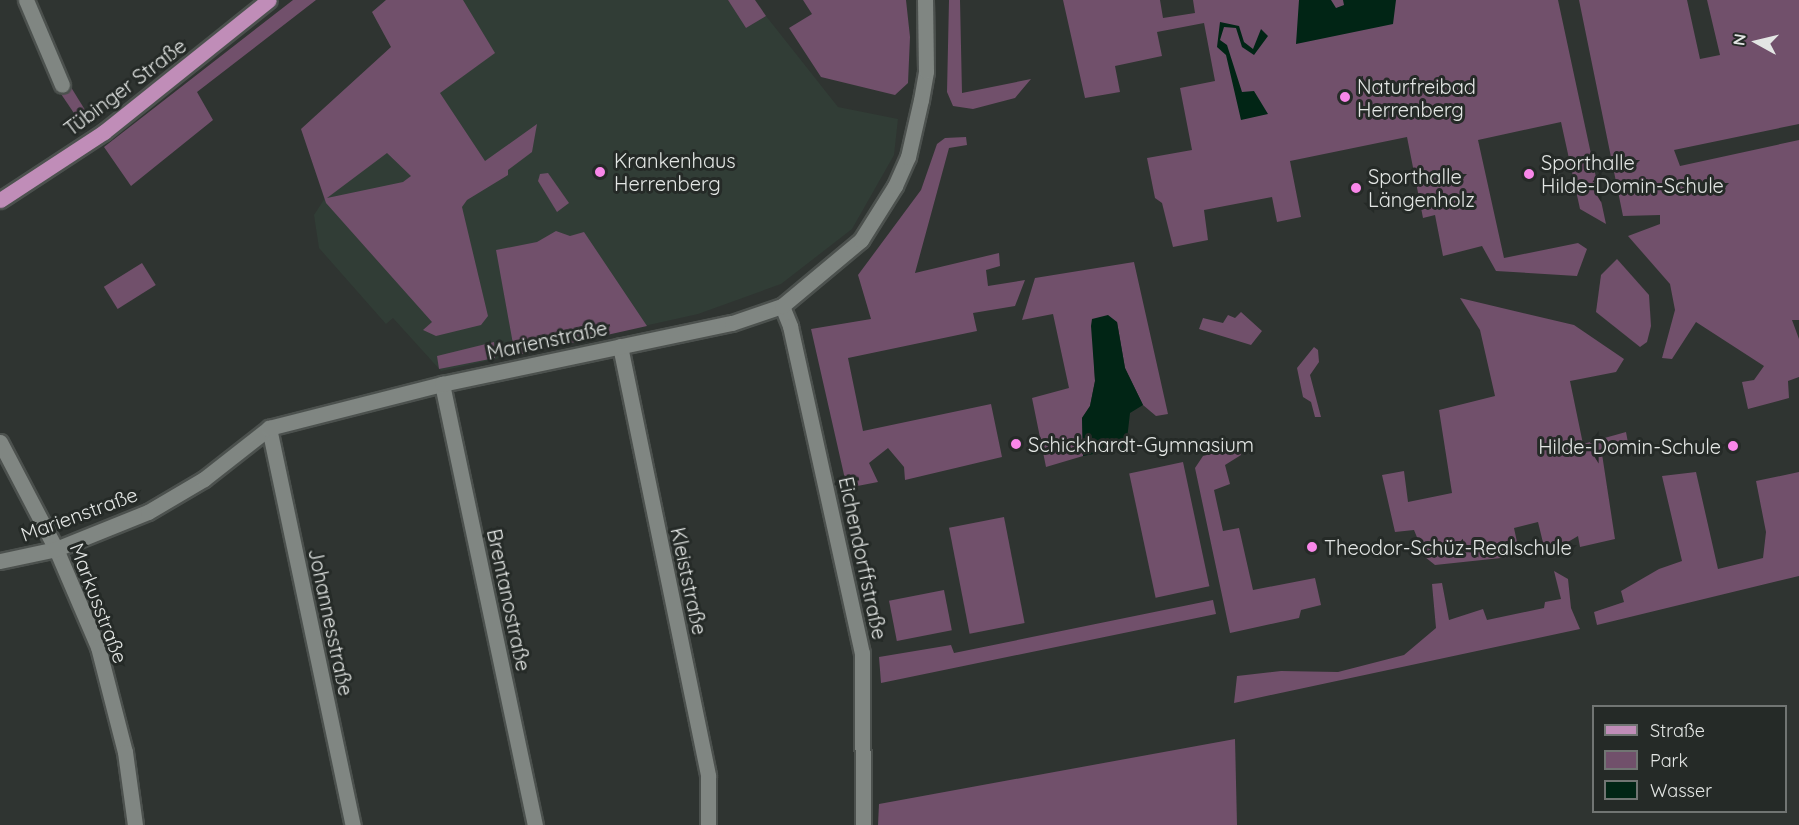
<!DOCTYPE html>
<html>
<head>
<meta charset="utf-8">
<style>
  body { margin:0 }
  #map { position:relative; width:1799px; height:825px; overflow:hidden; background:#2f3431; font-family:Quicksand,sans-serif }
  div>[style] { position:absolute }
  .built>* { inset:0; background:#313d36 }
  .green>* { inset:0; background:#71506b; transform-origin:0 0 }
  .water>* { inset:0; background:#012515 }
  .roads { filter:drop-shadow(2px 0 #4c514e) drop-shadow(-2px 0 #4c514e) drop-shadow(0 2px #4c514e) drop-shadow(0 -2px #4c514e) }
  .minor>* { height:15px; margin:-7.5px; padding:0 7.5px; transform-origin:7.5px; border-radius:7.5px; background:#808682 }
  .major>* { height:15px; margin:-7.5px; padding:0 7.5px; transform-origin:7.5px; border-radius:7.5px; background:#c08db8 }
  .dots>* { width:16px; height:16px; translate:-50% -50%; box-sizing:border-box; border:3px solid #252a27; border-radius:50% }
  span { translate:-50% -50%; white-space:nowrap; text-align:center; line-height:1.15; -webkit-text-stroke:6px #252a27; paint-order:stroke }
  .poi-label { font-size:20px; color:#e3e6e4 }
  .left { translate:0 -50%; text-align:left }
  .right { translate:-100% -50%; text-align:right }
  .street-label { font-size:20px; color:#e3e6e4 }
  .legend { position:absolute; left:1592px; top:705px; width:195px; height:108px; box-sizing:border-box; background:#252a27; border:2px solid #717573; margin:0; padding:8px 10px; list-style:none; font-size:18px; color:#e3e6e4 }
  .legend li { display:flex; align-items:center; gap:12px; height:30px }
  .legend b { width:30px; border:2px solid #717573 }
  .north { position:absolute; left:1727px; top:12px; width:60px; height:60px; -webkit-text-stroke:4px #252a27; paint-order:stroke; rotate:278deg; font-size:16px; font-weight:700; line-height:24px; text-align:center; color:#e3e6e4 }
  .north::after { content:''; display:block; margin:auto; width:21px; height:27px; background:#e3e6e4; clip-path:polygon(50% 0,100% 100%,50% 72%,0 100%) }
</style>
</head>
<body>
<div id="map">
  <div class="built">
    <div style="clip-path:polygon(386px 0,728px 0,746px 28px,766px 16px,838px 107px,898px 119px,894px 155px,852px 229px,781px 284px,698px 314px,441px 371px,393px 318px,386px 324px,319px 248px,314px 215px,325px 198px,301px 129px,391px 47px,372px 12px)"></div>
  </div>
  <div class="green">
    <div style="clip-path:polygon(293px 0,316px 0,197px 92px,213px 120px,131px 186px,104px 147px)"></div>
    <div style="clip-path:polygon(evenodd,386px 0,463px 0,495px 53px,440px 93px,485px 161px,537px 124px,532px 152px,508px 170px,508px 175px,467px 200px,462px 207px,488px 316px,481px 325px,436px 336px,423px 330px,432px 322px,326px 203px,301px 129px,391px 47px,372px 12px,386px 0,387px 153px,411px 176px,403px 182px,327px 198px,387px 153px)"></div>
    <div style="clip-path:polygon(728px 0,755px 0,766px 16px,746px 28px)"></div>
    <div style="clip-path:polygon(803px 0,906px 0,910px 37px,908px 83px,895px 95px,821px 77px,789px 28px,812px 14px)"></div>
    <div style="clip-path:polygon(949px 0,960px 0,962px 93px,1031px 79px,1015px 98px,973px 109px,953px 106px,947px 92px)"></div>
    <div style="clip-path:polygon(1063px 0,1160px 0,1163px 18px,1195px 13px,1193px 0,1558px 0,1606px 224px,1580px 209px,1561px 122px,1478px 140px,1504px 258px,1578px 243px,1587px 249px,1577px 276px,1496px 271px,1482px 246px,1443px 256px,1435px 215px,1423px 218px,1407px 137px,1290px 161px,1301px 217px,1277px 222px,1272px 197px,1204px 210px,1208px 240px,1173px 247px,1162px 203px,1155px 198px,1147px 158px,1192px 150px,1180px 88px,1215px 81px,1204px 23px,1157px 32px,1162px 56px,1115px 66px,1120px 92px,1085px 98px)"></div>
    <div style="clip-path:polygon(1579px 0,1687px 0,1700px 59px,1720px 55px,1707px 0,1799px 0,1799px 124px,1674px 150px,1680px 166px,1799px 140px,1799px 320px,1792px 320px,1799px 339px,1799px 377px,1788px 381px,1789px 398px,1748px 409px,1742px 382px,1754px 380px,1764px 366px,1696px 322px,1672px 359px,1662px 358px,1675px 310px,1670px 284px,1628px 236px,1660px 224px,1660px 215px,1623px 216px)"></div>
    <div style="clip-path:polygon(69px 84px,90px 118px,82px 125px,59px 91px)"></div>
    <div style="clip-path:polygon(966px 137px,967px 145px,949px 148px,915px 273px,999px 253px,1000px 266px,986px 270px,988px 286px,1025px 280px,1015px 306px,973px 313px,977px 331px,848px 358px,863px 431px,991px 404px,1002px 457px,905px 480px,904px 467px,888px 448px,869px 463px,878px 482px,847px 488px,811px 329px,871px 319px,858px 275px,921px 190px,937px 144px,945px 138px)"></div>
    <div style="clip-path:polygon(548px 173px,569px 203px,557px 212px,538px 181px,540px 174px)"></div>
    <div style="clip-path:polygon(556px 231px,570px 236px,584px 232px,647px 326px,522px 354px,513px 344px,496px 250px,537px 242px)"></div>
    <div style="clip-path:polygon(1617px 259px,1649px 295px,1651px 326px,1647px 342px,1640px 347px,1596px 312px,1601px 275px)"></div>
    <div style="clip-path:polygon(1134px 262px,1168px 414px,1156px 416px,1143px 405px,1125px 368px,1117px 322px,1092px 319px,1095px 381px,1090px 406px,1082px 418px,1083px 456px,1046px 467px,1032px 398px,1069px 388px,1053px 314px,1022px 320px,1035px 278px)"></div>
    <div style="left:142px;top:263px;width:26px;height:45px;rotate:58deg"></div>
    <div style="clip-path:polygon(1460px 298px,1574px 325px,1624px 359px,1616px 372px,1570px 381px,1583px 444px,1626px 432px,1629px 448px,1602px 454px,1615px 539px,1580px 547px,1578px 536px,1546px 555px,1538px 522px,1514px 528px,1520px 556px,1435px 565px,1425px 557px,1414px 530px,1395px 532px,1382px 475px,1404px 471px,1408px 502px,1452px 493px,1439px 410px,1495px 396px,1480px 330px)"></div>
    <div style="clip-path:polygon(1241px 312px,1262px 331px,1251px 345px,1199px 329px,1203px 318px,1223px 323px,1228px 315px,1235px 318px)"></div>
    <div style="clip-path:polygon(494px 342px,495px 358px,439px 369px,437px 356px)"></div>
    <div style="clip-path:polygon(1314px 347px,1318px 350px,1319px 362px,1310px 375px,1321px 417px,1315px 417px,1311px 402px,1303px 397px,1297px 368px)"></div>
    <div style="clip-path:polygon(1238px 447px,1241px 455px,1225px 465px,1230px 484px,1214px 490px,1223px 531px,1239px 528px,1253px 590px,1315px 578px,1321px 605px,1301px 610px,1299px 618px,1230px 633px,1195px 468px,1203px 456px)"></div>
    <div style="left:1183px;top:462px;width:127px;height:55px;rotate:78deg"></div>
    <div style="clip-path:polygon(1696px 472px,1718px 569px,1763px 558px,1766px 532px,1756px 481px,1799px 472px,1799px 576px,1597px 625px,1594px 612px,1624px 602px,1621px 591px,1659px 569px,1682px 561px,1662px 476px)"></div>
    <div style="left:1004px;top:517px;width:108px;height:56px;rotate:79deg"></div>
    <div style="clip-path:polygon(1554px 571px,1568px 579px,1571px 608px,1580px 629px,1234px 703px,1237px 676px,1281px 671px,1338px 672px,1404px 655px,1436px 628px,1432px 584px,1442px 583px,1449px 620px,1483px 609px,1487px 620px,1544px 608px,1545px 602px,1561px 599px)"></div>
    <div style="left:944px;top:590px;width:41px;height:56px;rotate:79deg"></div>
    <div style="clip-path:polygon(1213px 600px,1216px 614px,881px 683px,879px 657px,951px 645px,954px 653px)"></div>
    <div style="clip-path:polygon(1235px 739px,1237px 825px,878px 825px,879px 804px)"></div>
  </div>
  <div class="water">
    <div style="clip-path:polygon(1299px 0,1331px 0,1336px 8px,1344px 5px,1343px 0,1396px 0,1393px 24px,1296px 44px)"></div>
    <div style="clip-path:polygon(1220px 22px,1239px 26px,1244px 42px,1253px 49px,1261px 29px,1268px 36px,1254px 55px,1242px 47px,1236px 28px,1224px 27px,1220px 40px,1227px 45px,1242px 92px,1254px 91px,1268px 114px,1241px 120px,1226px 55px,1217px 47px)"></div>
    <div style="clip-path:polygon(1108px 315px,1117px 322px,1125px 368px,1143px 405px,1130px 413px,1126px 448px,1083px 456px,1082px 418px,1090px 406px,1095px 381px,1091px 326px,1092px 319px)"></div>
  </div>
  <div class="roads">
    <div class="minor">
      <div style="left:26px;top:0;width:92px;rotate:67deg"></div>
      <div style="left:782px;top:306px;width:22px;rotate:68deg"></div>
      <div style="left:790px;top:326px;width:335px;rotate:77.6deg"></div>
      <div style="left:862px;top:653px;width:172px;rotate:89.7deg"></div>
      <div style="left:620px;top:346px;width:439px;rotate:78.4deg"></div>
      <div style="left:708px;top:776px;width:49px;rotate:90deg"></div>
      <div style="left:442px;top:384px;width:451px;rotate:78.1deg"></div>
      <div style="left:269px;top:428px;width:406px;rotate:78.1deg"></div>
      <div style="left:0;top:442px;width:121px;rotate:62.4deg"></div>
      <div style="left:56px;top:549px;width:107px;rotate:66.8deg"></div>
      <div style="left:98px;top:647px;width:108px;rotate:75.6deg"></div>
      <div style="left:125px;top:752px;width:74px;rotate:82.2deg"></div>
      <div style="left:0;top:561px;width:57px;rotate:-12.1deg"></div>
      <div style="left:56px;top:549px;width:99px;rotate:-21.9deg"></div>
      <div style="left:148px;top:512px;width:65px;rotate:-30.5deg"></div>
      <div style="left:204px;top:479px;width:83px;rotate:-38.1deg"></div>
      <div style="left:269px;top:428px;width:179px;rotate:-14.3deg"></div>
      <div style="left:442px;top:384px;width:296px;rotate:-11.9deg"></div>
      <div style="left:732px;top:323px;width:53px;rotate:-18.8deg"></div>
      <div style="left:782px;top:306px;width:103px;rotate:-39.9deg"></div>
      <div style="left:861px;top:240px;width:64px;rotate:-57.8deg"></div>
      <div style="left:895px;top:186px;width:32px;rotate:-66deg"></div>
      <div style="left:908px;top:157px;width:58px;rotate:-77.2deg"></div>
      <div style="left:921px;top:100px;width:29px;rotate:-80deg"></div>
      <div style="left:926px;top:71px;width:71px;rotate:-90.8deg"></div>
    </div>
    <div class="major">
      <div style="left:0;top:200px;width:124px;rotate:-33.2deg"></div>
      <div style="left:104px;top:132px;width:211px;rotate:-38.7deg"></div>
    </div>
  </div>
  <div class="dots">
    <div style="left:1345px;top:97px;background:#f987e9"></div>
    <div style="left:600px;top:172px;background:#f987e9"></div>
    <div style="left:1529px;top:174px;background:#f987e9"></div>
    <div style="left:1356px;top:188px;background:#f987e9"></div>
    <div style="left:1016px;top:444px;background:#f987e9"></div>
    <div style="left:1733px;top:446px;background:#f987e9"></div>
    <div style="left:1312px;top:547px;background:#f987e9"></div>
  </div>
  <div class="poi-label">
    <span class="left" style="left:1357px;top:98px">Naturfreibad<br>Herrenberg</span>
    <span class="left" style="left:614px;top:172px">Krankenhaus<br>Herrenberg</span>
    <span class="left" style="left:1541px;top:174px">Sporthalle<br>Hilde-Domin-Schule</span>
    <span class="left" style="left:1368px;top:188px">Sporthalle<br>Längenholz</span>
    <span class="left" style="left:1028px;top:444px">Schickhardt-Gymnasium</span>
    <span class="right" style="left:1721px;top:446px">Hilde-Domin-Schule</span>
    <span class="left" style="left:1324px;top:547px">Theodor-Schüz-Realschule</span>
  </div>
  <div class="street-label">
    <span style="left:125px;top:87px;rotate:-37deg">Tübinger Straße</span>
    <span style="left:547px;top:340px;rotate:-12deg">Marienstraße</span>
    <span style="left:79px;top:514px;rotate:-20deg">Marienstraße</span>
    <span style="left:863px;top:558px;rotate:78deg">Eichendorffstraße</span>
    <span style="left:689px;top:581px;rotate:78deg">Kleiststraße</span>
    <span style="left:509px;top:600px;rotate:78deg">Brentanostraße</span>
    <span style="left:99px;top:603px;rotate:69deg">Markusstraße</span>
    <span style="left:331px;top:622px;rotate:78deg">Johannesstraße</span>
  </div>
  <ul class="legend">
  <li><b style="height:8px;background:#c08db8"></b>Straße</li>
  <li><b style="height:16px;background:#71506b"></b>Park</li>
  <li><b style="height:16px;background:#012515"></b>Wasser</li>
  </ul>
  <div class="north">N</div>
</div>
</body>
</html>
